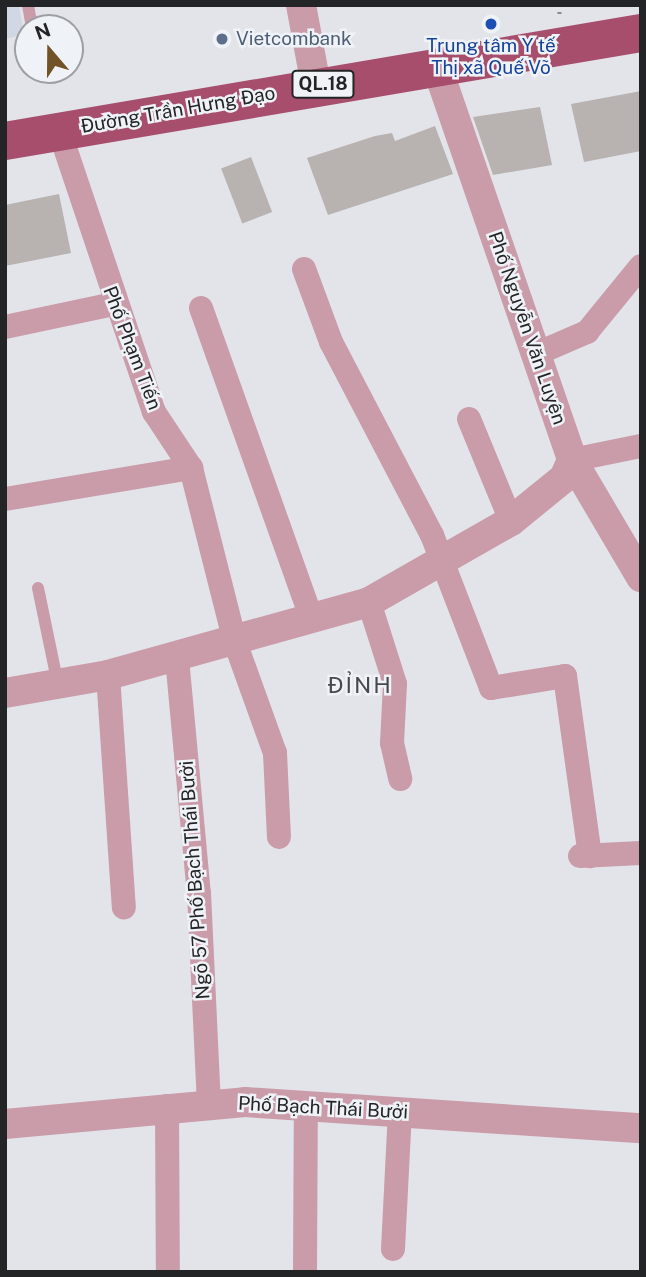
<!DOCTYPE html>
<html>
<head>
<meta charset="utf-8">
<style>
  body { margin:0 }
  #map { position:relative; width:646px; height:1277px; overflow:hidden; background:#e2e4ea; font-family:"Public Sans",sans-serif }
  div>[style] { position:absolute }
  .built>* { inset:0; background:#d2d7e4 }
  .building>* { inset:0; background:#b8b2b0; transform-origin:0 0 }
  .path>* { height:3.5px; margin-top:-1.75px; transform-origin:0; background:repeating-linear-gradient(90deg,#898a8e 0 2px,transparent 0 7px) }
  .service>* { height:12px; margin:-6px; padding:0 6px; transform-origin:6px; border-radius:6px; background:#ca9ba8 }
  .minor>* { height:24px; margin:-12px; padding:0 12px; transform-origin:12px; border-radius:12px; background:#ca9ba8 }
  .tertiary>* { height:30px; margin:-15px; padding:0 15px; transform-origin:15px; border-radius:15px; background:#ca9ba8 }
  .trunk>* { height:38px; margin:-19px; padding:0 19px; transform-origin:19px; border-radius:19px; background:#a64e6c }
  .dots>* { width:19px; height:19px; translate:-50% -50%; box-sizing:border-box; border:4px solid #eff2f7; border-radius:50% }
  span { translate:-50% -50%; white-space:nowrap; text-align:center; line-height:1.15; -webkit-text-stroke:5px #eff2f7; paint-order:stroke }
  .shield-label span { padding:2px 5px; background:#eff2f7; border:2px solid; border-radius:5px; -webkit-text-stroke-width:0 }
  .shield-label { font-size:18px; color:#232426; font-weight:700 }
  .service-label { font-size:19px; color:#4e5e75 }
  .left { translate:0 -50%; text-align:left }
  .transit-label { font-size:19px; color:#164399 }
  .street-label { font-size:19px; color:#232426 }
  .quarter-label { font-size:23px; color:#48494e; letter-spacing:2px }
  .frame { position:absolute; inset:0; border:7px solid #232426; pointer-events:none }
  .north { position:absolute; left:14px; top:14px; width:70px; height:70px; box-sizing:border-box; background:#eff2f7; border:2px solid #9da0a3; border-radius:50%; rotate:340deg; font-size:19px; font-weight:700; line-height:28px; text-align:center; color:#232426 }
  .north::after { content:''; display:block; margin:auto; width:24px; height:32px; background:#715327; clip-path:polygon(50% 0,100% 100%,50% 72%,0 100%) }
</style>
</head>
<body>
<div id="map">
  <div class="built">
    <div style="clip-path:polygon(5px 5px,19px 5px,24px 35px,5px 39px)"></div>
  </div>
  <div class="building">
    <div style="clip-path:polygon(641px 91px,641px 151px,584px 162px,571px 104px)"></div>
    <div style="clip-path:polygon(540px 107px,552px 165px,493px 175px,473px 117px)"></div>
    <div style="clip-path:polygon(435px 126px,453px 174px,328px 215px,307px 158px,375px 136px,392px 133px,395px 141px)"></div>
    <div style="left:251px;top:157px;width:59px;height:32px;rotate:69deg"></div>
    <div style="clip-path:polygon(59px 194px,71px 253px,5px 266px,5px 205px)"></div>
  </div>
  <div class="path">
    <div style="left:559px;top:5px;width:12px;rotate:85deg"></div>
  </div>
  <div class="service">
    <div style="left:28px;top:5px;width:23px;rotate:80deg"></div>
    <div style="left:38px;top:588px;width:99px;rotate:78.3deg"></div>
  </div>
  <div class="minor">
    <div style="left:59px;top:130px;width:298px;rotate:71.4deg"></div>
    <div style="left:154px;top:412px;width:67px;rotate:56.5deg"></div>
    <div style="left:191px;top:468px;width:179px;rotate:75.8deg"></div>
    <div style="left:235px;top:642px;width:118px;rotate:70.2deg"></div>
    <div style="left:275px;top:753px;width:84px;rotate:87.3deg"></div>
    <div style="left:304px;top:269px;width:78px;rotate:69.7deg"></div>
    <div style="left:331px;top:342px;width:218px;rotate:62.4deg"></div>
    <div style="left:432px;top:535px;width:164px;rotate:68.9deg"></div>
    <div style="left:491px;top:688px;width:75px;rotate:-9.2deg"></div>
    <div style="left:565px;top:676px;width:182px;rotate:82.1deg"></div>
    <div style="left:201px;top:308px;width:325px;rotate:70.4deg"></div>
    <div style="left:5px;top:327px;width:111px;rotate:-11.9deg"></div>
    <div style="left:536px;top:354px;width:56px;rotate:-23.3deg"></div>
    <div style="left:587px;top:332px;width:85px;rotate:-50.7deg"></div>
    <div style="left:469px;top:419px;width:110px;rotate:67.6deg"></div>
    <div style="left:572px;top:460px;width:70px;rotate:-11.5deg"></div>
    <div style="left:5px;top:499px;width:189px;rotate:-9.5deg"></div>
    <div style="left:369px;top:602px;width:86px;rotate:72.4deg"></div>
    <div style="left:395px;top:684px;width:59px;rotate:92.9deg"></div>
    <div style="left:392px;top:743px;width:37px;rotate:77deg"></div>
    <div style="left:177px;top:658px;width:236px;rotate:84.7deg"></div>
    <div style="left:199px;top:893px;width:210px;rotate:87.3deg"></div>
    <div style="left:108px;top:675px;width:233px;rotate:86.1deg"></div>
    <div style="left:580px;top:856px;width:61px;rotate:-2.8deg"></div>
    <div style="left:167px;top:1106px;width:166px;rotate:89.7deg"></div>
    <div style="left:393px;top:1249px;width:137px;rotate:-87.1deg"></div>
    <div style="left:305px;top:1272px;width:166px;rotate:-89.7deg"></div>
  </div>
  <div class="tertiary">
    <div style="left:301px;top:5px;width:81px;rotate:79.4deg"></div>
    <div style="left:437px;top:67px;width:416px;rotate:71deg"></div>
    <div style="left:572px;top:460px;width:136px;rotate:59.5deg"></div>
    <div style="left:5px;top:693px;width:105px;rotate:-9.9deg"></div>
    <div style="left:108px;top:675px;width:271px;rotate:-15.6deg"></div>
    <div style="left:369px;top:602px;width:163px;rotate:-29.7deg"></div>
    <div style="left:511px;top:521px;width:68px;rotate:-39.1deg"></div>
    <div style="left:564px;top:478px;width:20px;rotate:-66deg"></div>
    <div style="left:5px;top:1124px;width:241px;rotate:-5.2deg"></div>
    <div style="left:245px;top:1102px;width:397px;rotate:3.8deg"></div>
  </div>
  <div class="trunk">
    <div style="left:5px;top:141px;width:645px;rotate:-9.64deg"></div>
  </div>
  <div class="dots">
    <div style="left:491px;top:24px;background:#1a4fb4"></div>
    <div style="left:222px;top:39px;background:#5c6f8a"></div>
  </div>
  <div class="shield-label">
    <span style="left:323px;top:84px">QL.18</span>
  </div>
  <div class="service-label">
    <span class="left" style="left:236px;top:39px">Vietcombank</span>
  </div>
  <div class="transit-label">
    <span style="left:491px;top:57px">Trung tâm Y tế<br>Thị xã Quế Võ</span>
  </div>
  <div class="street-label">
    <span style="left:178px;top:110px;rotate:-10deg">Đường Trần Hưng Đạo</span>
    <span style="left:527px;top:328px;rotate:71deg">Phố Nguyễn Văn Luyện</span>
    <span style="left:132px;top:348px;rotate:69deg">Phố Phạm Tiến</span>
    <span style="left:195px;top:880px;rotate:-94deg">Ngõ 57 Phố Bạch Thái Bưởi</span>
    <span style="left:323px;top:1108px;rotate:3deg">Phố Bạch Thái Bưởi</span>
  </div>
  <div class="quarter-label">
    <span style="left:360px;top:685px">ĐỈNH</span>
  </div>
  <div class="frame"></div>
  <div class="north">N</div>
</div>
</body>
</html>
